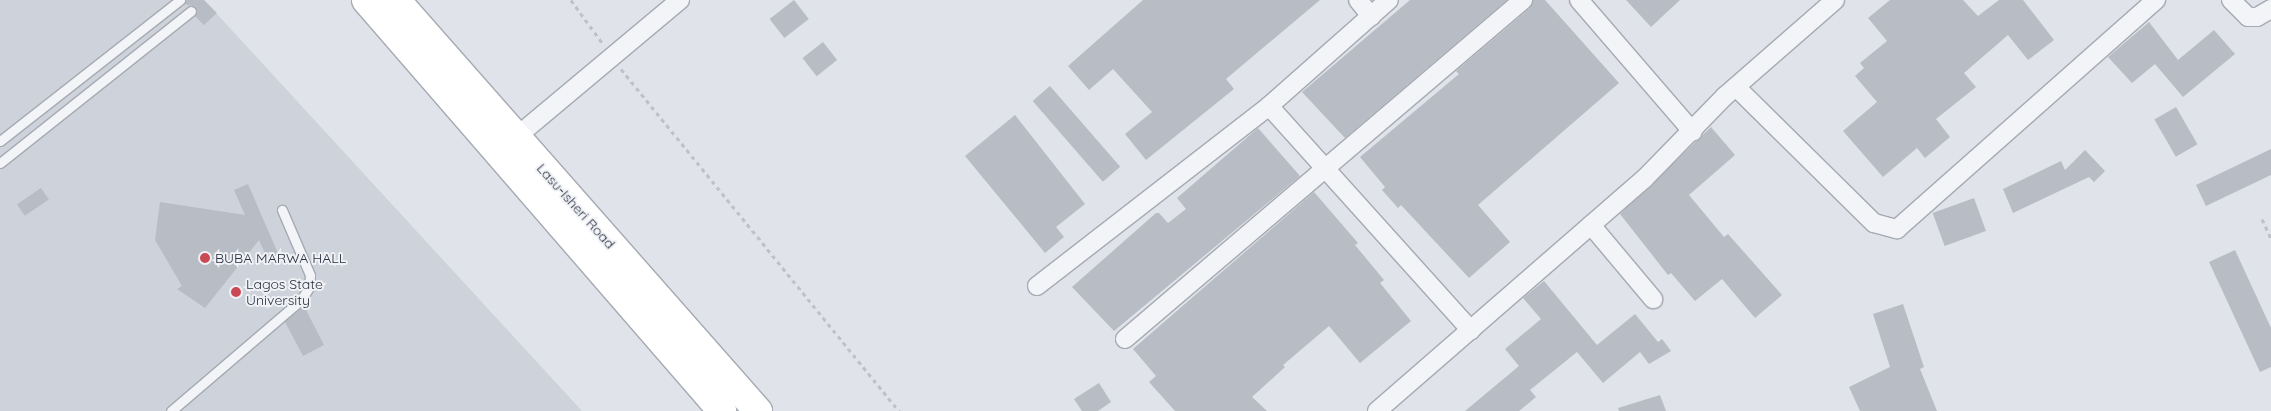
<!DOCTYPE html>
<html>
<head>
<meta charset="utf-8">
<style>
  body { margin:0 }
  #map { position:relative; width:2271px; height:411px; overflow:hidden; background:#e0e3e9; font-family:Quicksand,sans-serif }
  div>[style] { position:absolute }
  .built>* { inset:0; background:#ced2da }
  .building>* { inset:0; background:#b8bcc5; transform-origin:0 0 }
  .path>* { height:3px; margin-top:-1.5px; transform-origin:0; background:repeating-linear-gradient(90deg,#bec1c7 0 4px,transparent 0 8px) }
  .roads { filter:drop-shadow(1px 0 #a5aab3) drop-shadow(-1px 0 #a5aab3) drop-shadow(0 1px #a5aab3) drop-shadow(0 -1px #a5aab3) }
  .service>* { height:9px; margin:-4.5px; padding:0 4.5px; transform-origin:4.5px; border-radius:4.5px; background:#f3f4f7 }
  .minor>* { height:18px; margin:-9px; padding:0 9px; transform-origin:9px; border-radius:9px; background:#f3f4f7 }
  .primary>* { height:28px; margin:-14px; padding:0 14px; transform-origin:14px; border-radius:14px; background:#fff }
  .dots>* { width:14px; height:14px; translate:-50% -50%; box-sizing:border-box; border:2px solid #f0f2f6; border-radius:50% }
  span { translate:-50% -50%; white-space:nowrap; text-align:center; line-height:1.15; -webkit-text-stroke:4px #f0f2f6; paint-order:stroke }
  .street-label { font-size:14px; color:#29303f }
  .poi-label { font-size:14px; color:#29303f }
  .left { translate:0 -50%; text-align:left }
</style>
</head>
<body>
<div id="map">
  <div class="built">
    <div style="clip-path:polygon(0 0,204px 0,582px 411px,0 411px)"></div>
  </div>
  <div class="building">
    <div style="clip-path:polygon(186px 0,204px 0,217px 13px,204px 25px,195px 16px,196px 7px,184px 4px)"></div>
    <div style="left:794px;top:0;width:24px;height:31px;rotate:52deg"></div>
    <div style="clip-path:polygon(1143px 0,1320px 0,1226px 79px,1234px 89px,1146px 160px,1125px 134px,1152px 112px,1113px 69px,1089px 90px,1068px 66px)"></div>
    <div style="clip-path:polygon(1410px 0,1507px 0,1345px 138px,1302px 92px)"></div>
    <div style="clip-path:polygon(1533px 0,1545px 0,1619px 83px,1478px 205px,1510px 242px,1469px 278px,1401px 205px,1398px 208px,1382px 190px,1385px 187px,1360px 157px,1459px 74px,1456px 71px,1530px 8px)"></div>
    <div style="clip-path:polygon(1626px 0,1680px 0,1651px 27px)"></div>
    <div style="clip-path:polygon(1890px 0,1963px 0,1978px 16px,1999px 0,2023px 0,2054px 40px,2028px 60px,2008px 35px,1964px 73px,1976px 87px,1936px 119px,1950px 137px,1925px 158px,1917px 148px,1883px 177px,1843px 131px,1877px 102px,1855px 76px,1864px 68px,1860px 63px,1887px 41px,1868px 18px)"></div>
    <div style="clip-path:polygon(2149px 22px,2178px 60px,2214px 30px,2235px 54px,2183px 97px,2155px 64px,2132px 83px,2108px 57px)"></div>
    <div style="left:823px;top:42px;width:23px;height:26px;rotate:52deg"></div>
    <div style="left:1050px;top:86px;width:107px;height:23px;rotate:49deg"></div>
    <div style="left:2176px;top:107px;width:43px;height:25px;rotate:60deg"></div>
    <div style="clip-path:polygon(1015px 115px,1085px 204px,1056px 227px,1064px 237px,1045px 253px,965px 156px)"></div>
    <div style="clip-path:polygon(1711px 127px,1735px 155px,1689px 195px,1724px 237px,1728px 234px,1782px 295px,1755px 318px,1722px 279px,1695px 301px,1671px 273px,1668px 275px,1620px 214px)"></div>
    <div style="clip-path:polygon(1258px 128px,1300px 176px,1114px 331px,1072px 287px,1156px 213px,1159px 213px,1168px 223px,1186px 209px,1177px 198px)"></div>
    <div style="clip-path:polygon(2271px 149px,2271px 175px,2206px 206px,2196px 185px)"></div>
    <div style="clip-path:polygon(2085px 150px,2105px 171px,2094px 182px,2089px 177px,2013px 213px,2003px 189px,2061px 161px,2065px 170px)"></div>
    <div style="clip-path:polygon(248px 184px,280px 258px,269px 262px,259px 240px,205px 308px,177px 289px,182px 286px,155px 240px,160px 202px,245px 215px,234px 190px)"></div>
    <div style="left:41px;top:188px;width:14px;height:29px;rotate:56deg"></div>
    <div style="clip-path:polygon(1314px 192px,1358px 243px,1355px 245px,1384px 280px,1380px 283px,1411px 321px,1360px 363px,1329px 326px,1283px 365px,1285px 367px,1252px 397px,1267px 411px,1175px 411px,1149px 382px,1156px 376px,1133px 349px)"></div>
    <div style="left:1974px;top:198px;width:35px;height:44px;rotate:70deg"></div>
    <div style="clip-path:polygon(2235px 250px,2271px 328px,2271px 367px,2260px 372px,2209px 262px)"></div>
    <div style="clip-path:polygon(1544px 281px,1597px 345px,1635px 314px,1658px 342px,1662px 339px,1671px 351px,1649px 364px,1640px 352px,1603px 383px,1577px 352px,1530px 390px,1536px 397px,1519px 411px,1465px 411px,1519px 366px,1505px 349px,1541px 319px,1523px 298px)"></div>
    <div style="clip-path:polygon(1903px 304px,1924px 367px,1920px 369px,1937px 411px,1860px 411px,1849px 387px,1890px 367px,1873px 314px)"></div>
    <div style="clip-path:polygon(304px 306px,324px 345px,303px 356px,285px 322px)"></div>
    <div style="clip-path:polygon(1099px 383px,1111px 402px,1098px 411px,1082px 411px,1074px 399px)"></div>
    <div style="clip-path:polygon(1660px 395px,1666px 411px,1619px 411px,1618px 408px)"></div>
  </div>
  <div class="path">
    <div style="left:571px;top:0;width:54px;rotate:54deg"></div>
    <div style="left:621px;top:69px;width:441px;rotate:50.9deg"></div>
    <div style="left:2262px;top:219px;width:21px;rotate:65deg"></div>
  </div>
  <div class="roads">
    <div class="service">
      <div style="left:0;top:141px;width:229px;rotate:-38.1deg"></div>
      <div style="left:0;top:163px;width:244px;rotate:-38.5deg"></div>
      <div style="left:171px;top:411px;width:171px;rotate:-40.5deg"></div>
      <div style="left:301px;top:300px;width:15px;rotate:-58deg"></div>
      <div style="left:309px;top:287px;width:12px;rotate:-85deg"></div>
      <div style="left:310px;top:275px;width:71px;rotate:-113.3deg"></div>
    </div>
    <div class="minor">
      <div style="left:1358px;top:0;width:21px;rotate:51deg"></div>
      <div style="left:1579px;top:0;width:174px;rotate:49.2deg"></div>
      <div style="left:2231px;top:0;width:24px;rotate:45deg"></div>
      <div style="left:2248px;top:17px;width:9px"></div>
      <div style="left:2257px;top:17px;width:16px;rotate:-30deg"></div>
      <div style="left:1736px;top:87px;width:194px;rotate:44.6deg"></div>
      <div style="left:1874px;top:223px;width:24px;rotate:15deg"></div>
      <div style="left:1897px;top:229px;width:346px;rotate:-41.5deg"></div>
      <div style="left:1269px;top:106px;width:302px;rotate:48deg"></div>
      <div style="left:509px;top:143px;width:223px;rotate:-39.9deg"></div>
      <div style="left:1591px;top:225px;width:97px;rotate:50deg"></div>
      <div style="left:1037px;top:286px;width:294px;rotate:-37.8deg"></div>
      <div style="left:1269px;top:106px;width:160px;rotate:-41.5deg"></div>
      <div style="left:1125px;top:339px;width:523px;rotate:-40.42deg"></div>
      <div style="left:1377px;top:411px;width:355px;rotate:-41deg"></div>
      <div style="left:1645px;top:178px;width:115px;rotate:-45.7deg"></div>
      <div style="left:1725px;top:96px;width:146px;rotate:-41.1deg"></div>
    </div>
    <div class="primary">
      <div style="left:366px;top:0;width:544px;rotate:49.1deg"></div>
      <div style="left:396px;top:0;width:548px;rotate:48.63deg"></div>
    </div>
  </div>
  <div class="dots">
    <div style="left:205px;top:258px;background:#c94a55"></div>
    <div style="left:236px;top:292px;background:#c94a55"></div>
  </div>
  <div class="street-label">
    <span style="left:576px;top:206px;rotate:48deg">Lasu-Isheri Road</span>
  </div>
  <div class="poi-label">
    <span class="left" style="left:215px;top:258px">BUBA MARWA HALL</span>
    <span class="left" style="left:246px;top:292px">Lagos State<br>University</span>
  </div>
</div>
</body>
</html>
